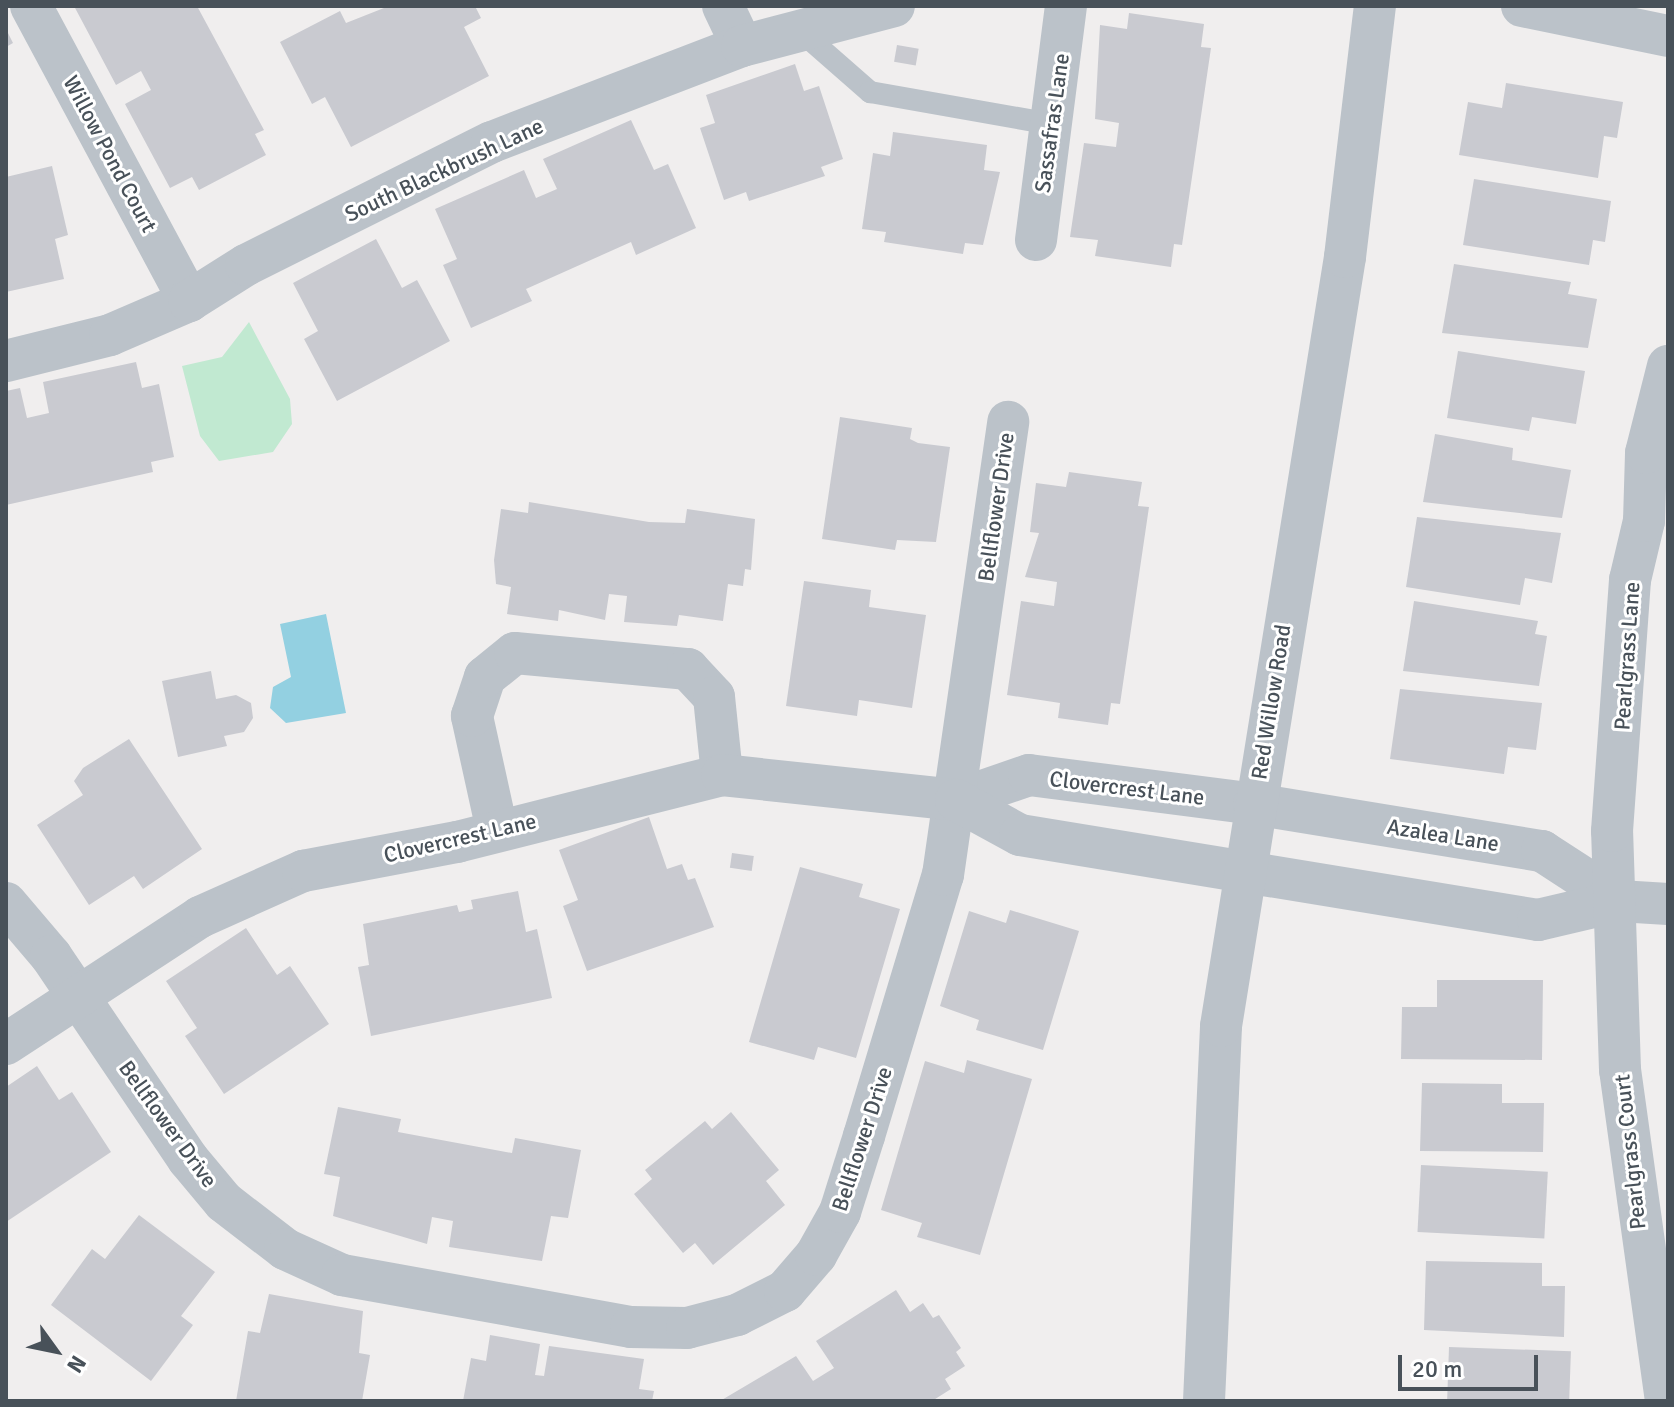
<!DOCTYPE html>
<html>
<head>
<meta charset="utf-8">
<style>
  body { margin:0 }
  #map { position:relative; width:1674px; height:1407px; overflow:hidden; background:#f0eeee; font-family:Signika,sans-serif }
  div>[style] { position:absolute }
  .green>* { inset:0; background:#c1e9d1 }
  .water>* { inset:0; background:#93d0e1 }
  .building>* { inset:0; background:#c9cad0; transform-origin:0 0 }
  .service>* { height:22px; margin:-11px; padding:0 11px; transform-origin:11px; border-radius:11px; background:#bbc2c9 }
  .minor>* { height:42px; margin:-21px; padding:0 21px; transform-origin:21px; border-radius:21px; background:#bbc2c9 }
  span { translate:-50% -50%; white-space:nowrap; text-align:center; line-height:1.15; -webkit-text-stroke:6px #fff; paint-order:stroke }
  .street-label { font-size:22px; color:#485159 }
  .frame { position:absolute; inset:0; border:8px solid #485159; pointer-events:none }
  .north { position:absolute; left:16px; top:1311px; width:80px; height:80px; -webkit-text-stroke:6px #fff; paint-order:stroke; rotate:123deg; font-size:22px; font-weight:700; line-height:32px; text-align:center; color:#485159 }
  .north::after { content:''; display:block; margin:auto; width:28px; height:36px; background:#485159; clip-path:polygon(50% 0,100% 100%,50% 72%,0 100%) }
  .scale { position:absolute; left:1398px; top:1355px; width:140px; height:36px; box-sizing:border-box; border:4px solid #485159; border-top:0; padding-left:10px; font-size:24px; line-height:28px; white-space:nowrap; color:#485159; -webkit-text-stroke:6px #fff; paint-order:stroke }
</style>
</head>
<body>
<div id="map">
  <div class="green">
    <div style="clip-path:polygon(249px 322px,290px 399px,292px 424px,273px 452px,219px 461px,200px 436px,182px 366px,222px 357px)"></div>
  </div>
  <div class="water">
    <div style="clip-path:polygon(326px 614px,346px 713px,286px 723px,270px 708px,273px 687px,291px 677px,280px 624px)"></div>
  </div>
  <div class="building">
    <div style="clip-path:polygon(74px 6px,197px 6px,264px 130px,255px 134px,266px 155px,199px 190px,192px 177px,170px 188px,125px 104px,151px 90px,141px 71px,116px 85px)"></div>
    <div style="clip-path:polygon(389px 6px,475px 6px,481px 18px,464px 27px,489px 76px,351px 147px,325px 97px,312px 104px,280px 42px,340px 11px,346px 23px)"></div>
    <div style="clip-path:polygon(1129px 13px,1204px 24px,1201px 47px,1211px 48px,1182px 245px,1174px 244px,1171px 267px,1095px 256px,1098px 240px,1070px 237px,1084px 143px,1116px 147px,1119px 123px,1095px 119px,1100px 25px,1127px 29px)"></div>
    <div style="clip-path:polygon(6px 29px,13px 43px,6px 47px)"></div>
    <div style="left:897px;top:45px;width:22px;height:17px;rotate:10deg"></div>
    <div style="clip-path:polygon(795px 64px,804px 91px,819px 86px,843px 159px,821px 167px,825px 176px,749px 201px,746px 192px,724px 200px,700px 128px,715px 123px,706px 95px)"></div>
    <div style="clip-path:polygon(1506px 83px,1623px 102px,1617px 138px,1604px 136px,1598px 178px,1459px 155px,1468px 102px,1502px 108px)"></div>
    <div style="clip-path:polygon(631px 120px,654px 170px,668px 164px,696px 228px,636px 255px,631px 242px,526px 289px,532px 301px,471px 328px,443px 265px,457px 259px,435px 209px,524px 170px,536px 198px,557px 189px,543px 159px)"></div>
    <div style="clip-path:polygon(893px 132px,987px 145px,984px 170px,1000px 172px,983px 245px,965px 243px,963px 254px,884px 242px,886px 232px,862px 229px,873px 153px,890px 156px)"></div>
    <div style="clip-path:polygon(52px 166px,68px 235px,55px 239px,64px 279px,6px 292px,6px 177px)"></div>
    <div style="clip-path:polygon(1474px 179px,1611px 201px,1605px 242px,1593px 240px,1589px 265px,1463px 245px)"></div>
    <div style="clip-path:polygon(376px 239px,402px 288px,417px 280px,450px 341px,337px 401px,304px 339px,318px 331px,293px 283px)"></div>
    <div style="clip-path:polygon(1454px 264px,1571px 282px,1568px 294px,1597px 299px,1588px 348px,1442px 333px)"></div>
    <div style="clip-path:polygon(1458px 351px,1585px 371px,1576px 424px,1532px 417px,1529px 431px,1447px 418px)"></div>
    <div style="clip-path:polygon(136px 362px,142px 388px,159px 384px,174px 457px,151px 462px,153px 472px,6px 505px,6px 391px,20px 388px,27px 418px,49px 413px,43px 382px)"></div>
    <div style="clip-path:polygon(840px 417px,912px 428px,910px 439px,918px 443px,950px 447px,936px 542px,897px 540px,895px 550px,822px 539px)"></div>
    <div style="clip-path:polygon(1435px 434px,1513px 448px,1512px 460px,1571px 470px,1562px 518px,1423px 502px)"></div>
    <div style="clip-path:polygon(1069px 472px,1142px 482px,1138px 506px,1149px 507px,1120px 704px,1111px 703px,1108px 725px,1058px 718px,1060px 703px,1007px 695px,1021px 601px,1054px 606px,1057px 582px,1025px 577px,1039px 533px,1030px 532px,1036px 483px,1066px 487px)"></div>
    <div style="clip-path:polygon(529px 502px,649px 522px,685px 523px,687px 509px,755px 519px,751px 570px,745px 569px,743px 586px,728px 584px,723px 621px,679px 615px,677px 626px,624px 622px,627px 596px,609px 594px,605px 620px,559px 610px,558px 621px,507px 614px,511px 587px,496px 584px,494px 560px,501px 509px,528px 513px)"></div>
    <div style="clip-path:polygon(1417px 517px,1561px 533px,1552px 583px,1525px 578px,1520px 605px,1406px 587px)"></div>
    <div style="clip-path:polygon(804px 581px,871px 590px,869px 607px,926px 615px,912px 708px,859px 700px,857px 716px,786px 706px)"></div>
    <div style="clip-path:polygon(1414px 601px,1538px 621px,1535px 634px,1547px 636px,1539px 686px,1403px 671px)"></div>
    <div style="clip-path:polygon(211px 671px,216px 699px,236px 695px,251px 703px,253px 718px,244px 732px,224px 736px,227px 746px,178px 757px,162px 681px)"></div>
    <div style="clip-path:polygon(1400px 689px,1542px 703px,1536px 750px,1508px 747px,1504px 774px,1390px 759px)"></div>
    <div style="clip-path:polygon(129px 739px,202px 849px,143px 889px,134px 876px,89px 905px,37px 825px,83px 795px,74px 781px,83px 768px)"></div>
    <div style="clip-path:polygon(649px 817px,667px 869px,682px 864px,688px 880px,695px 878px,714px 927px,587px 971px,563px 906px,578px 900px,559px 850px)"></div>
    <div style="left:732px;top:853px;width:22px;height:15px;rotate:8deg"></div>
    <div style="clip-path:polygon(800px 867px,863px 884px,859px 897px,900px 909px,856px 1058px,818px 1047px,814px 1060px,749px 1042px)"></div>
    <div style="clip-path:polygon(518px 891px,526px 932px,537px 929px,552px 998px,371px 1036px,358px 967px,369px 965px,363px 924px,457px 905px,459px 912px,473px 909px,471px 900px)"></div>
    <div style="clip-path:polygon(1010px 910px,1079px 931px,1043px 1050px,976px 1030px,979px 1020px,940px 1006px,969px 911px,1006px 923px)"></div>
    <div style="clip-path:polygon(246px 928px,277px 975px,290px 966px,329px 1024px,224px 1094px,185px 1036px,197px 1028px,166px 981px)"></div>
    <div style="clip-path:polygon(1437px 980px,1543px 980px,1542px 1060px,1401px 1059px,1402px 1007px,1437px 1007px)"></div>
    <div style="clip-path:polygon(967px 1060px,1032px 1079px,980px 1255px,917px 1237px,922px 1223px,881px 1210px,925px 1061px,964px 1073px)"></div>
    <div style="clip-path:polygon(37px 1066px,59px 1100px,72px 1092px,111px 1152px,6px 1222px,6px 1087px)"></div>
    <div style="clip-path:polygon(1422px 1083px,1502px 1084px,1502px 1103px,1544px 1103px,1543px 1152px,1420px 1151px)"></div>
    <div style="clip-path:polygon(338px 1107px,401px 1119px,398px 1132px,512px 1153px,515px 1138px,581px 1150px,568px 1218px,551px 1216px,542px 1261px,449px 1247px,453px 1221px,432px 1217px,427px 1244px,333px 1216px,340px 1177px,324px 1174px)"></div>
    <div style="clip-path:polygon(731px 1112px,779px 1170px,766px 1181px,785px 1205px,713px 1265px,695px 1243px,683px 1253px,634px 1194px,652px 1179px,645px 1170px,705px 1121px,712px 1129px)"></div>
    <div style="left:1421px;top:1165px;width:127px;height:67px;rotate:3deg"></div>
    <div style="clip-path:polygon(139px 1215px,215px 1272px,181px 1316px,193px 1325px,151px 1381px,51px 1305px,92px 1249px,105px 1259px)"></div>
    <div style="clip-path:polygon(1426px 1261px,1542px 1263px,1542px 1286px,1565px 1286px,1564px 1337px,1424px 1330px)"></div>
    <div style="clip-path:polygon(896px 1290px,910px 1312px,923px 1303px,933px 1318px,939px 1315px,961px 1348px,956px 1352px,965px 1366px,945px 1379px,951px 1389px,932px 1401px,720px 1401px,796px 1356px,813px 1381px,834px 1368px,816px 1341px)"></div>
    <div style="clip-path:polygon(269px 1294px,363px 1311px,359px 1353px,370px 1355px,362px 1401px,236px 1401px,248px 1331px,260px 1333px)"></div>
    <div style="clip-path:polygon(490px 1335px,540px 1344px,535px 1375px,544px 1376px,549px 1346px,644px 1359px,639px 1389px,654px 1391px,652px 1401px,463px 1401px,471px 1358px,486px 1361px)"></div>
    <div style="left:1449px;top:1347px;width:122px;height:54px;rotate:2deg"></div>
  </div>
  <div class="service">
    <div style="left:798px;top:29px;width:96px;rotate:41.2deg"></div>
    <div style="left:870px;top:92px;width:185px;rotate:10deg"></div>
  </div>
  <div class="minor">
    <div style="left:31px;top:6px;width:335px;rotate:61.8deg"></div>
    <div style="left:723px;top:6px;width:44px;rotate:64.6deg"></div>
    <div style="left:1522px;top:6px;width:149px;rotate:11.6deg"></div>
    <div style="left:1036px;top:240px;width:236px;rotate:-82.7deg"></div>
    <div style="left:6px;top:361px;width:107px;rotate:-14deg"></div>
    <div style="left:110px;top:335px;width:86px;rotate:-23.3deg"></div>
    <div style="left:189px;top:301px;width:67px;rotate:-32.3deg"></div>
    <div style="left:246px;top:265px;width:275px;rotate:-26.6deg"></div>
    <div style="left:492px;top:142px;width:268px;rotate:-21deg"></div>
    <div style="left:742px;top:46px;width:157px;rotate:-14.7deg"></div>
    <div style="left:956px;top:800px;width:77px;rotate:-18.9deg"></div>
    <div style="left:1029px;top:775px;width:227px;rotate:7.3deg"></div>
    <div style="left:1254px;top:804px;width:292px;rotate:9.3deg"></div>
    <div style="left:1542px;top:851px;width:92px;rotate:33deg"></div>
    <div style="left:497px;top:830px;width:117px;rotate:-102.4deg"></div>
    <div style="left:472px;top:716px;width:41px;rotate:-71.6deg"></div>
    <div style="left:485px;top:677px;width:38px;rotate:-39deg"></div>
    <div style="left:515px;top:653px;width:174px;rotate:5.3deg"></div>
    <div style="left:688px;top:669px;width:38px;rotate:47deg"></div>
    <div style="left:714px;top:697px;width:78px;rotate:84.1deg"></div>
    <div style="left:6px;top:903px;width:70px;rotate:49.7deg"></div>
    <div style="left:51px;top:956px;width:245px;rotate:56deg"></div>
    <div style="left:188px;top:1159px;width:56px;rotate:50.1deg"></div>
    <div style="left:224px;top:1202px;width:77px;rotate:37.6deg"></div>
    <div style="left:285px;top:1249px;width:63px;rotate:24.5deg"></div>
    <div style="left:342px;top:1275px;width:294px;rotate:10.2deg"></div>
    <div style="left:631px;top:1327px;width:56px;rotate:1deg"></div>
    <div style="left:687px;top:1328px;width:52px;rotate:-14.6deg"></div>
    <div style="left:737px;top:1315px;width:54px;rotate:-26.6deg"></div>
    <div style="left:785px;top:1291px;width:48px;rotate:-49.3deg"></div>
    <div style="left:816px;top:1255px;width:49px;rotate:-60.8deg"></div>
    <div style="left:840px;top:1212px;width:80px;rotate:-72.5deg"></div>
    <div style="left:864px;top:1136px;width:273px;rotate:-73.2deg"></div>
    <div style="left:943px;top:875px;width:458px;rotate:-81.8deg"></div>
    <div style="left:6px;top:1044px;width:232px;rotate:-33.2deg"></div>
    <div style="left:200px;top:917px;width:113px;rotate:-24.1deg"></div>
    <div style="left:303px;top:871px;width:157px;rotate:-10.7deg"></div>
    <div style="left:457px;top:842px;width:273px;rotate:-14.2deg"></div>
    <div style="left:722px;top:775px;width:235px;rotate:6.1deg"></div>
    <div style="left:956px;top:800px;width:73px;rotate:28.7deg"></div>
    <div style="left:1020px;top:835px;width:525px;rotate:9.32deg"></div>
    <div style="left:1538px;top:920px;width:83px;rotate:-13.2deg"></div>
    <div style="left:1619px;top:901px;width:49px;rotate:3.5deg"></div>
    <div style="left:1204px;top:1401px;width:375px;rotate:-87.4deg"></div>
    <div style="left:1221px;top:1026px;width:779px;rotate:-80.84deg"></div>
    <div style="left:1345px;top:257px;width:253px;rotate:-83.2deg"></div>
    <div style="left:1666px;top:1401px;width:334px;rotate:-97.9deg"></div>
    <div style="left:1620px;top:1070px;width:239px;rotate:-91.9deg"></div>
    <div style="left:1612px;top:831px;width:252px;rotate:-85.9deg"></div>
    <div style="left:1630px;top:580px;width:61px;rotate:-76.7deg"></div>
    <div style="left:1644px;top:521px;width:68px;rotate:-88.3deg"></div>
    <div style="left:1646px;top:453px;width:90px;rotate:-75.8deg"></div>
  </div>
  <div class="street-label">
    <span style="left:1052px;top:123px;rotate:-82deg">Sassafras Lane</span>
    <span style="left:110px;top:154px;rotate:62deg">Willow Pond Court</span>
    <span style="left:444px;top:170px;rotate:-25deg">South Blackbrush Lane</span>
    <span style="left:996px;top:507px;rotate:-82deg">Bellflower Drive</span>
    <span style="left:1627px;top:656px;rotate:-86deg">Pearlgrass Lane</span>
    <span style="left:1271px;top:702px;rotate:-81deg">Red Willow Road</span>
    <span style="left:1127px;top:788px;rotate:7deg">Clovercrest Lane</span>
    <span style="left:1443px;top:835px;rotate:9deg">Azalea Lane</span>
    <span style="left:460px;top:838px;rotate:-13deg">Clovercrest Lane</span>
    <span style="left:168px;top:1124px;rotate:54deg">Bellflower Drive</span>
    <span style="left:862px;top:1139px;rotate:-72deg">Bellflower Drive</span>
    <span style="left:1630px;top:1152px;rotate:-96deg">Pearlgrass Court</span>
  </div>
  <div class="frame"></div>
  <div class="north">N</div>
  <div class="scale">20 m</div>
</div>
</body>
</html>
